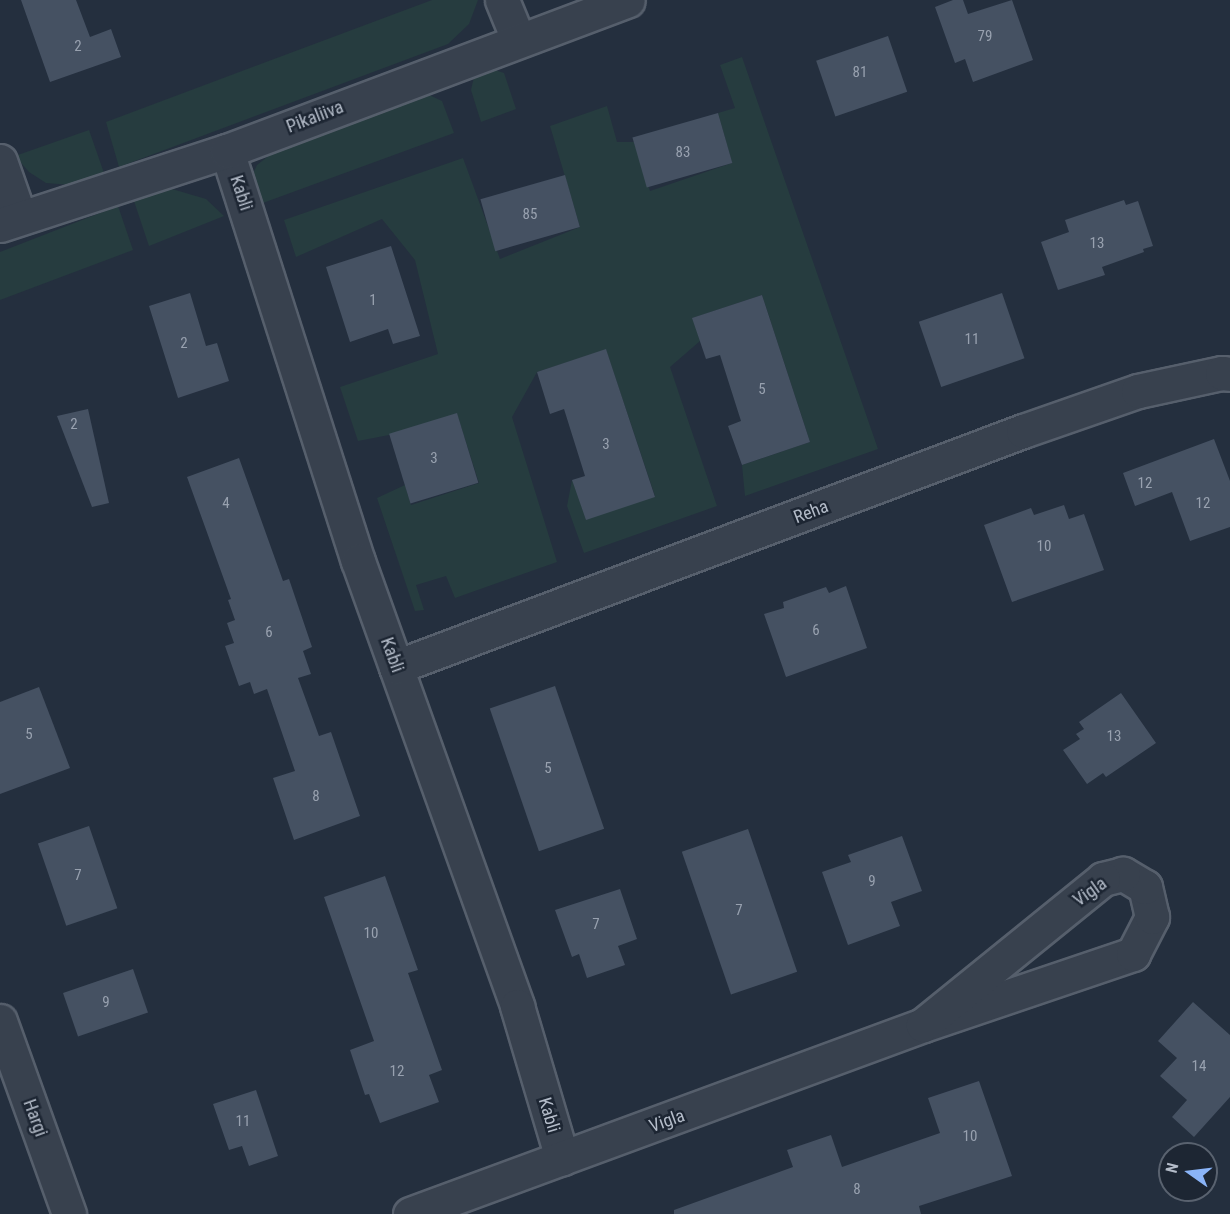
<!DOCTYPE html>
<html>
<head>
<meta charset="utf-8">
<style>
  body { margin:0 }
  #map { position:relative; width:1230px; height:1214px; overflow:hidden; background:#242f3e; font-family:"Roboto Condensed",sans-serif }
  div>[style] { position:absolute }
  .green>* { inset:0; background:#263c3f }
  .building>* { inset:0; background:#455162; transform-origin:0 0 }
  .roads { filter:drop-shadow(2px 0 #565f6c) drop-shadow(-2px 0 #565f6c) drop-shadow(0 2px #565f6c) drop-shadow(0 -2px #565f6c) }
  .minor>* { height:33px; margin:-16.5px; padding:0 16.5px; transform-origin:16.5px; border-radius:16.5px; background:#38414e }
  span { translate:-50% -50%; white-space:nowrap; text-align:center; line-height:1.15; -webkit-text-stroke:5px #1d2633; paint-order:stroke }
  .number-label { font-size:15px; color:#98a1af }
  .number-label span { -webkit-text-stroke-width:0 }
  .street-label { font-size:18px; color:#b4bcc9 }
  .north { position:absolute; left:1158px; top:1142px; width:60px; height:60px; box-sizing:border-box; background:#1d2633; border:2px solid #59626f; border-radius:50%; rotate:284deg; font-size:16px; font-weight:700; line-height:24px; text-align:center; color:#b4bcc9 }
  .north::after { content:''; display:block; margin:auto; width:21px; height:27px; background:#8ab4f8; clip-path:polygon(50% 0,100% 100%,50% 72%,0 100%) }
</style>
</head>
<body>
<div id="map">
  <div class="green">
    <div style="clip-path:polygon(432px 0,478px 0,469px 24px,448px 44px,119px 167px,106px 122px)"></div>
    <div style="clip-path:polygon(742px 57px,878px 449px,745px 496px,742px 465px,810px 442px,762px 295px,693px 318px,700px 341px,670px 367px,717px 506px,584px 553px,567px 506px,572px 480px,655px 496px,606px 350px,537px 372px,512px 417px,557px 562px,455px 598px,446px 576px,416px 585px,424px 610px,415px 611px,377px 498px,405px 485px,411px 505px,479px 483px,457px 414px,389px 435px,358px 441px,340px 387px,438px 354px,415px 260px,382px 219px,296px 257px,284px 220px,463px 158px,500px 259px,580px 227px,550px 126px,607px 106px,617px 142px,634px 142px,650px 191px,732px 163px,718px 113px,735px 108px,720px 65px)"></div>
    <div style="clip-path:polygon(492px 69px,504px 73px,516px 109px,481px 122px,471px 90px,474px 77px)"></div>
    <div style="clip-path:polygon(425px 93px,442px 101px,454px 133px,252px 207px,250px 180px,257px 165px,280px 147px)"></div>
    <div style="clip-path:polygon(89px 130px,104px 173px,71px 185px,46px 183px,29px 172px,15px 156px)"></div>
    <div style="clip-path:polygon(172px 189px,206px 199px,224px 216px,149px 246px,134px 201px)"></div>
    <div style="clip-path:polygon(118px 206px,133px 250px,0 300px,0 252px)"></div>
  </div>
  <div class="building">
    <div style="clip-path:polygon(21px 0,76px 0,90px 37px,111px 29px,121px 57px,50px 82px)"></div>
    <div style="clip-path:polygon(953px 0,963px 0,968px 14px,1012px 0,1033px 60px,973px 82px,965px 59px,955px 63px,935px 7px)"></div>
    <div style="left:888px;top:36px;width:59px;height:76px;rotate:71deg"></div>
    <div style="left:718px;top:113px;width:52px;height:89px;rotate:74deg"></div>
    <div style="left:565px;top:175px;width:54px;height:88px;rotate:74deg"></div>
    <div style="clip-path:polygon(1124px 200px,1126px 205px,1138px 201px,1153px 246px,1143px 249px,1144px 252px,1102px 267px,1105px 275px,1058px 290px,1041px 242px,1069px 232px,1065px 220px)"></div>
    <div style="clip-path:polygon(391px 246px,420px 336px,393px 344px,388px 329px,350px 342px,326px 267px)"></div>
    <div style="clip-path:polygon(190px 293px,206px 346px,217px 343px,229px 381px,178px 398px,149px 306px)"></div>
    <div style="left:1002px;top:293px;width:69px;height:88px;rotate:71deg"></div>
    <div style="clip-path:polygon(762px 295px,810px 442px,742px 465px,728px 426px,741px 421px,720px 355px,706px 359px,692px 318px)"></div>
    <div style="clip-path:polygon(606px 349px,655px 497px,586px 520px,572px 480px,585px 476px,564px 409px,550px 414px,537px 372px)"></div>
    <div style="clip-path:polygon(88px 409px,109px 503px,92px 507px,57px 416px)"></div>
    <div style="left:457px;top:413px;width:73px;height:71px;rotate:73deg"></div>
    <div style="clip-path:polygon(1214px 439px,1230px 481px,1230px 527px,1190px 541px,1172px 492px,1135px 506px,1123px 473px)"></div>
    <div style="clip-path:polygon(239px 458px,283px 581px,289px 579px,312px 647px,303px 651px,311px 674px,298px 678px,319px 736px,331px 732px,360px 816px,294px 840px,273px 778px,295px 771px,267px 689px,254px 694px,250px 682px,239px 686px,225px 646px,234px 643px,227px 623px,235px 620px,228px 600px,231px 599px,187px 477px)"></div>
    <div style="clip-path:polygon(1064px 505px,1069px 519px,1084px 514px,1104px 570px,1012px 602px,984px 525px,1031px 508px,1034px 515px)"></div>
    <div style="clip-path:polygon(846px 586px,867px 648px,786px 677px,764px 614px,784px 608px,783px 602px,826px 587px,829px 593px)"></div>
    <div style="left:555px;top:686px;width:151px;height:69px;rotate:71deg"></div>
    <div style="clip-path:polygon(39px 687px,70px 768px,0 794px,0 702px)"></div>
    <div style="clip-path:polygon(1121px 693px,1156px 743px,1106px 777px,1103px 773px,1087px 784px,1063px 750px,1080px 739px,1076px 734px,1084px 729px,1079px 722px)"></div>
    <div style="left:89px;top:826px;width:87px;height:54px;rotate:71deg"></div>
    <div style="left:748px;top:829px;width:151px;height:70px;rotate:71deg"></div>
    <div style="clip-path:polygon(902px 836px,922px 891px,891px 902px,900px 926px,848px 945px,822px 872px,851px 862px,848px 855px)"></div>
    <div style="clip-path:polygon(385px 876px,418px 970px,408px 973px,442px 1070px,429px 1075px,439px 1102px,380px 1123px,369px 1094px,365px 1095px,350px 1050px,374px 1041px,324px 897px)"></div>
    <div style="clip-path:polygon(620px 889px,637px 939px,618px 946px,625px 965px,587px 978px,579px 954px,572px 957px,555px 910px)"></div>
    <div style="left:133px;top:969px;width:46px;height:74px;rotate:71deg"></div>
    <div style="clip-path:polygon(1193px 1002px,1230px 1035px,1230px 1097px,1194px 1137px,1172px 1117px,1187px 1100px,1160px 1076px,1177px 1058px,1158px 1041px)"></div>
    <div style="clip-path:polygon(979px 1081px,1012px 1176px,919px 1206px,921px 1214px,674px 1214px,674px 1210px,793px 1167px,787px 1150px,831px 1135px,842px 1167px,940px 1133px,928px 1098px)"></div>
    <div style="clip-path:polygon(256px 1090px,278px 1156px,249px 1166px,242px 1146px,229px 1150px,213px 1104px)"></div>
  </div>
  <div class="roads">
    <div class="minor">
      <div style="left:502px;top:0;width:42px;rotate:67.7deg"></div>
      <div style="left:227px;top:151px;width:430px;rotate:72.3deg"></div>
      <div style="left:358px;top:561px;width:473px;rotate:70.3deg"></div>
      <div style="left:517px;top:1006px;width:159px;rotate:73.5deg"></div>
      <div style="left:0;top:161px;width:60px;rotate:70.7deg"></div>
      <div style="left:0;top:225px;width:239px;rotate:-18.1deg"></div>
      <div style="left:227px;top:151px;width:428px;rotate:-20.6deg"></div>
      <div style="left:396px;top:667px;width:670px;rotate:-20.63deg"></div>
      <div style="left:1023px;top:431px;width:122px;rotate:-19.2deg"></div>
      <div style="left:1138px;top:391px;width:86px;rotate:-12.1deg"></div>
      <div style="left:1222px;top:373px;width:8px;rotate:7deg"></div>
      <div style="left:0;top:1021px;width:205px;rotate:70.3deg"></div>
      <div style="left:410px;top:1214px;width:547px;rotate:-20.22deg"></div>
      <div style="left:923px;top:1025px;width:222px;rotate:-18.7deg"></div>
      <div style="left:1133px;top:954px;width:42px;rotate:-62.8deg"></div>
      <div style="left:1152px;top:917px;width:31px;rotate:-103deg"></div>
      <div style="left:1145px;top:887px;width:26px;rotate:-149deg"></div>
      <div style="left:1123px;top:874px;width:21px;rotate:166deg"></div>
      <div style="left:1103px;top:879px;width:232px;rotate:141deg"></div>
    </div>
  </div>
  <div class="number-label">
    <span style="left:985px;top:37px">79</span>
    <span style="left:78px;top:47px">2</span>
    <span style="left:860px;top:73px">81</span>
    <span style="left:683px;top:153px">83</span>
    <span style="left:530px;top:215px">85</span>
    <span style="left:1097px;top:244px">13</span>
    <span style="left:373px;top:301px">1</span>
    <span style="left:972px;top:340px">11</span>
    <span style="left:184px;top:344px">2</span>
    <span style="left:762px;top:390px">5</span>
    <span style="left:74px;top:425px">2</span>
    <span style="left:606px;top:445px">3</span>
    <span style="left:434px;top:459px">3</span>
    <span style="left:1145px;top:484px">12</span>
    <span style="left:226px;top:504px">4</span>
    <span style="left:1203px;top:504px">12</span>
    <span style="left:1044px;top:547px">10</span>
    <span style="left:816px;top:631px">6</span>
    <span style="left:269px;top:633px">6</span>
    <span style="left:29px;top:735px">5</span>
    <span style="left:1114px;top:737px">13</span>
    <span style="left:548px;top:769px">5</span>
    <span style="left:316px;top:797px">8</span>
    <span style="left:78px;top:876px">7</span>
    <span style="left:872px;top:882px">9</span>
    <span style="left:739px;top:911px">7</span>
    <span style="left:596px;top:925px">7</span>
    <span style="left:371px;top:934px">10</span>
    <span style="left:106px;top:1003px">9</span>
    <span style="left:1199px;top:1067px">14</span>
    <span style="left:397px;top:1072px">12</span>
    <span style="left:243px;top:1122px">11</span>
    <span style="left:970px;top:1137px">10</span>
    <span style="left:857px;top:1190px">8</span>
  </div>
  <div class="street-label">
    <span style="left:315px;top:117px;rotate:-21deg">Pikaliiva</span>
    <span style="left:241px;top:193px;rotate:72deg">Kabli</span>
    <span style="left:811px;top:512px;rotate:-21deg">Reha</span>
    <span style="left:392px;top:655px;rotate:70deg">Kabli</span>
    <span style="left:1090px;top:892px;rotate:-35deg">Vigla</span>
    <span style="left:549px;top:1115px;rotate:73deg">Kabli</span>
    <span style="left:35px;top:1118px;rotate:70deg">Hargi</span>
    <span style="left:667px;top:1121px;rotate:-20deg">Vigla</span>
  </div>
  <div class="north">N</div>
</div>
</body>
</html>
